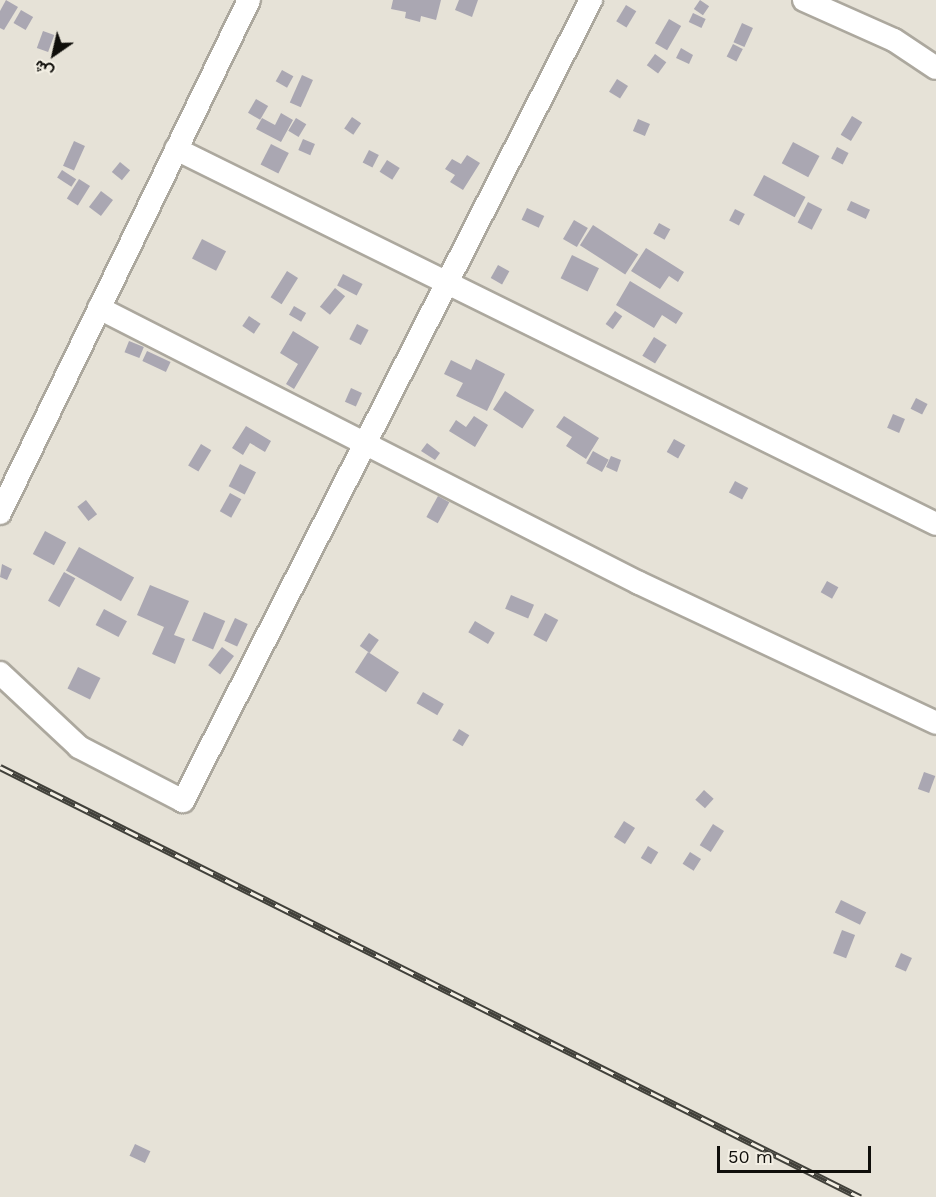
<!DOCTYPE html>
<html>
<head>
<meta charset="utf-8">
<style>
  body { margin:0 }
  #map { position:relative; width:936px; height:1197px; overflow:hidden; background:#e6e2d7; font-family:"Work Sans",Vazirmatn,sans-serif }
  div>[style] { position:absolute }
  .building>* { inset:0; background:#aaa7b2; transform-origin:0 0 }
  .roads { filter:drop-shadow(2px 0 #aca89e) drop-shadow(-2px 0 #aca89e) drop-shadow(0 2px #aca89e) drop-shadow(0 -2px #aca89e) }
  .minor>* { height:22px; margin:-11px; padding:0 11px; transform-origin:11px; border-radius:11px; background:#fff }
  .rail>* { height:7px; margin-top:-3.5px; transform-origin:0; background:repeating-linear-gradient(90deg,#f3efe4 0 14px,#41403a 0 28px); box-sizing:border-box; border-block:2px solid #41403a }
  span { translate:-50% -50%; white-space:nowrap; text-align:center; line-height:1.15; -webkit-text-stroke:5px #f3efe4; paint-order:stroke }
  .north { position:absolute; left:24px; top:24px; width:60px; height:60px; -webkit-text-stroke:4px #f3efe4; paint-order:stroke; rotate:214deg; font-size:16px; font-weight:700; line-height:24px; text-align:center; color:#0f0e0a }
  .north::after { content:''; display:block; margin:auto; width:21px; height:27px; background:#0f0e0a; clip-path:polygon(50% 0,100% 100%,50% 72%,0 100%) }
  .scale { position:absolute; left:717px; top:1146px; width:154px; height:27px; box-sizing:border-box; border:3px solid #0f0e0a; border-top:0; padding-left:8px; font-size:18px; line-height:21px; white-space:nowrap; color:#0f0e0a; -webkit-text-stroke:4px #f3efe4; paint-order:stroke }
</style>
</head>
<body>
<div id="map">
  <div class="building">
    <div style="clip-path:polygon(6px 0,18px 7px,4px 30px,0 28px,0 11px)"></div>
    <div style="clip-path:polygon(393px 0,441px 0,436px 20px,421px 16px,420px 22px,405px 18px,406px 12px,391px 9px)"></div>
    <div style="clip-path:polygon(459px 0,478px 0,472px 17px,455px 10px)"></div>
    <div style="left:700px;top:0;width:11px;height:11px;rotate:34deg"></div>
    <div style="left:626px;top:5px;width:12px;height:19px;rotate:31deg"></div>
    <div style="left:21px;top:10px;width:14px;height:15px;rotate:30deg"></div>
    <div style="left:693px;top:13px;width:14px;height:10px;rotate:25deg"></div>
    <div style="left:669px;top:19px;width:14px;height:28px;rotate:30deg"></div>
    <div style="left:742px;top:23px;width:12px;height:21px;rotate:24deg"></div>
    <div style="left:43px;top:31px;width:12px;height:18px;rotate:20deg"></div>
    <div style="left:733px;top:44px;width:11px;height:14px;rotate:27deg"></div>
    <div style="clip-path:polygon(681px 48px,693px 55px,689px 64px,676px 58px)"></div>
    <div style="left:655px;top:54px;width:14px;height:14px;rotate:36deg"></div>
    <div style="left:282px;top:70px;width:13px;height:13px;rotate:29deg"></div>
    <div style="left:302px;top:75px;width:12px;height:30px;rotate:24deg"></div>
    <div style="left:617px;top:79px;width:13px;height:15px;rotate:32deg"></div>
    <div style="left:256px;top:99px;width:14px;height:16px;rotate:30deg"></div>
    <div style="clip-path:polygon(281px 113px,293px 120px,281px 142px,256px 129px,262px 118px,275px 125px)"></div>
    <div style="left:852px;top:116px;width:12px;height:22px;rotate:31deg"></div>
    <div style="left:352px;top:117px;width:11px;height:14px;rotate:34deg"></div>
    <div style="left:296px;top:118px;width:12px;height:15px;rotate:31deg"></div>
    <div style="left:638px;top:119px;width:13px;height:13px;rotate:23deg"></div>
    <div style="left:303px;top:139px;width:13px;height:12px;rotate:23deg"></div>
    <div style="left:74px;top:141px;width:12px;height:27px;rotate:24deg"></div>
    <div style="left:793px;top:142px;width:30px;height:24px;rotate:28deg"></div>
    <div style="left:271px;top:144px;width:20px;height:23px;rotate:27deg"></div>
    <div style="left:837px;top:147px;width:13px;height:13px;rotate:27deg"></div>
    <div style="left:369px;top:150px;width:11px;height:14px;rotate:27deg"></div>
    <div style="clip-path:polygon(467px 155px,480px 163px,463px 190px,450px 182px,455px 175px,445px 169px,452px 159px,461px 164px)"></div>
    <div style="left:387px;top:160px;width:15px;height:14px;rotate:32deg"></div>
    <div style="left:120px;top:162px;width:13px;height:13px;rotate:39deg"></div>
    <div style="left:62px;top:170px;width:17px;height:9px;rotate:33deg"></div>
    <div style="left:764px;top:175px;width:47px;height:23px;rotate:28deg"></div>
    <div style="left:79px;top:179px;width:13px;height:23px;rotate:32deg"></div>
    <div style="left:101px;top:191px;width:15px;height:20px;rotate:37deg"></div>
    <div style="left:851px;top:201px;width:21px;height:10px;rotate:25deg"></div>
    <div style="left:808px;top:202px;width:16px;height:23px;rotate:27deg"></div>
    <div style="left:527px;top:208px;width:19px;height:13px;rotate:25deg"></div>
    <div style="left:735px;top:209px;width:11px;height:13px;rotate:27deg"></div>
    <div style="left:574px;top:220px;width:16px;height:22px;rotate:30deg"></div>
    <div style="left:659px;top:223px;width:13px;height:12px;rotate:29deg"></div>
    <div style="left:593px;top:225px;width:54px;height:24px;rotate:33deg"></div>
    <div style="left:202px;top:239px;width:27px;height:22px;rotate:27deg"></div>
    <div style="clip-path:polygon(646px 248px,684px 272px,678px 282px,669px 276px,660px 289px,631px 271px)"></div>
    <div style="left:572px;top:255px;width:30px;height:26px;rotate:26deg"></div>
    <div style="left:498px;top:265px;width:13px;height:15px;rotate:29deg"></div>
    <div style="left:287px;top:271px;width:13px;height:31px;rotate:32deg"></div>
    <div style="left:343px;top:274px;width:22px;height:13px;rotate:27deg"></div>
    <div style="clip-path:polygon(630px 281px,683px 313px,676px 324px,662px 315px,654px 328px,616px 305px)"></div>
    <div style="left:335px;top:288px;width:13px;height:24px;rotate:39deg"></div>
    <div style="left:294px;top:306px;width:14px;height:10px;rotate:30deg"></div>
    <div style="left:615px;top:311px;width:9px;height:16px;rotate:36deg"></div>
    <div style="left:249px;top:316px;width:14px;height:12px;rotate:34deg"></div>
    <div style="left:357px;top:324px;width:13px;height:17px;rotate:27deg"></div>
    <div style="clip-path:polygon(293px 331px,319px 347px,294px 389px,286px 384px,298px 364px,280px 353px)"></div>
    <div style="left:654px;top:337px;width:15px;height:22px;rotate:32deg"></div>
    <div style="left:129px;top:341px;width:16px;height:12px;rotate:22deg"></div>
    <div style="left:147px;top:351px;width:26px;height:11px;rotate:25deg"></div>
    <div style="clip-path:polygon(476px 359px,505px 374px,487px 411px,456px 396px,463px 383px,444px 374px,451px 360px,471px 370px)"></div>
    <div style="left:351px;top:388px;width:12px;height:15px;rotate:24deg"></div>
    <div style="left:505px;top:391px;width:35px;height:22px;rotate:33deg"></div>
    <div style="left:916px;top:398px;width:13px;height:12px;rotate:27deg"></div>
    <div style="left:893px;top:414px;width:13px;height:15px;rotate:23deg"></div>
    <div style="clip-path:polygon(474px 416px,488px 425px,475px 447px,449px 431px,456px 420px,466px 427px)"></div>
    <div style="clip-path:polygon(564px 416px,599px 438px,586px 459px,566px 446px,572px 437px,556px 427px)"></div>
    <div style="clip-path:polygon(246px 426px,271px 441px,265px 452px,250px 443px,243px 455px,232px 448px)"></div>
    <div style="left:674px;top:439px;width:13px;height:15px;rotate:29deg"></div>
    <div style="clip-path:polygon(427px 443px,440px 453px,435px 460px,421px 451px)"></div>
    <div style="left:201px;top:444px;width:12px;height:25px;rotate:31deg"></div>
    <div style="left:593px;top:451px;width:18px;height:14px;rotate:29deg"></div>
    <div style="clip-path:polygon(611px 456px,621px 460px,617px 472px,606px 467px)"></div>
    <div style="left:240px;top:464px;width:18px;height:25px;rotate:27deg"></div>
    <div style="left:735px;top:481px;width:15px;height:13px;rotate:28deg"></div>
    <div style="left:230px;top:493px;width:13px;height:21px;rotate:29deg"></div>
    <div style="left:438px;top:496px;width:13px;height:24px;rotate:29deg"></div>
    <div style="left:86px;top:500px;width:18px;height:11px;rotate:52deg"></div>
    <div style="left:45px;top:531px;width:24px;height:26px;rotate:28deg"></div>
    <div style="left:79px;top:547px;width:63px;height:27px;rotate:29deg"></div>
    <div style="clip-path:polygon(2px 564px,12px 569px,7px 580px,0 577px)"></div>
    <div style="left:64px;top:572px;width:13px;height:33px;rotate:29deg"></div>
    <div style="left:827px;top:581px;width:13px;height:13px;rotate:29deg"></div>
    <div style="clip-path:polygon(150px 585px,189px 601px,174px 635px,185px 639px,175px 664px,152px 654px,164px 627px,137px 615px)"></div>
    <div style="left:511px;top:595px;width:25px;height:15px;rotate:23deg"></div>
    <div style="left:104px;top:609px;width:26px;height:18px;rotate:28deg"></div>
    <div style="left:204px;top:612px;width:23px;height:31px;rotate:23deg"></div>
    <div style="left:545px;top:613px;width:15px;height:25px;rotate:28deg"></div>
    <div style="left:235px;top:618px;width:14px;height:25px;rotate:25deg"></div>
    <div style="left:475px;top:621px;width:23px;height:13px;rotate:31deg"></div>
    <div style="left:369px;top:633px;width:12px;height:16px;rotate:35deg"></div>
    <div style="left:222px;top:647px;width:15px;height:23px;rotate:37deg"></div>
    <div style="left:368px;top:652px;width:37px;height:24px;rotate:33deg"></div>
    <div style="left:78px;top:667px;width:25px;height:24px;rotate:26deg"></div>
    <div style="left:423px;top:692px;width:24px;height:13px;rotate:30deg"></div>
    <div style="left:459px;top:729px;width:12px;height:13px;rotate:31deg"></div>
    <div style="left:924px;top:772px;width:12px;height:18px;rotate:20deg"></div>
    <div style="left:704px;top:790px;width:13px;height:13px;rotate:42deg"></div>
    <div style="left:624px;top:821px;width:13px;height:19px;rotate:32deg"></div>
    <div style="left:713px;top:824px;width:13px;height:25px;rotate:32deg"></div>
    <div style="left:648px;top:846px;width:12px;height:14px;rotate:31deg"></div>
    <div style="left:690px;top:852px;width:13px;height:14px;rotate:32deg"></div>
    <div style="left:841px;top:900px;width:28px;height:14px;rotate:26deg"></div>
    <div style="left:842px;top:930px;width:14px;height:25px;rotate:21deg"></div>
    <div style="left:901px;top:953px;width:12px;height:15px;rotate:24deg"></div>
    <div style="left:135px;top:1144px;width:17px;height:13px;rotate:25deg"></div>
  </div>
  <div class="roads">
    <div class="minor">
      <div style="left:804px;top:0;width:98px;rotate:24deg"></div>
      <div style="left:894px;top:40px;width:50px;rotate:33.7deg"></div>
      <div style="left:176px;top:149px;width:847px;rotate:26.26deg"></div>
      <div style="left:99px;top:308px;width:606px;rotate:26.99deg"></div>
      <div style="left:639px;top:583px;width:328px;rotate:25.2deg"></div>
      <div style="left:0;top:513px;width:570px;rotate:-64.11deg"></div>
      <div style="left:0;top:673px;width:108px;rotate:43.1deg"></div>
      <div style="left:79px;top:747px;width:117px;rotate:27.4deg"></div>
      <div style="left:183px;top:801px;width:899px;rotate:-63.01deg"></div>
    </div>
  </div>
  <div class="rail">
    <div style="left:0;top:767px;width:962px;rotate:26.57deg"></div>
  </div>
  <div class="north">ش</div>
  <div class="scale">50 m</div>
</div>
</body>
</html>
